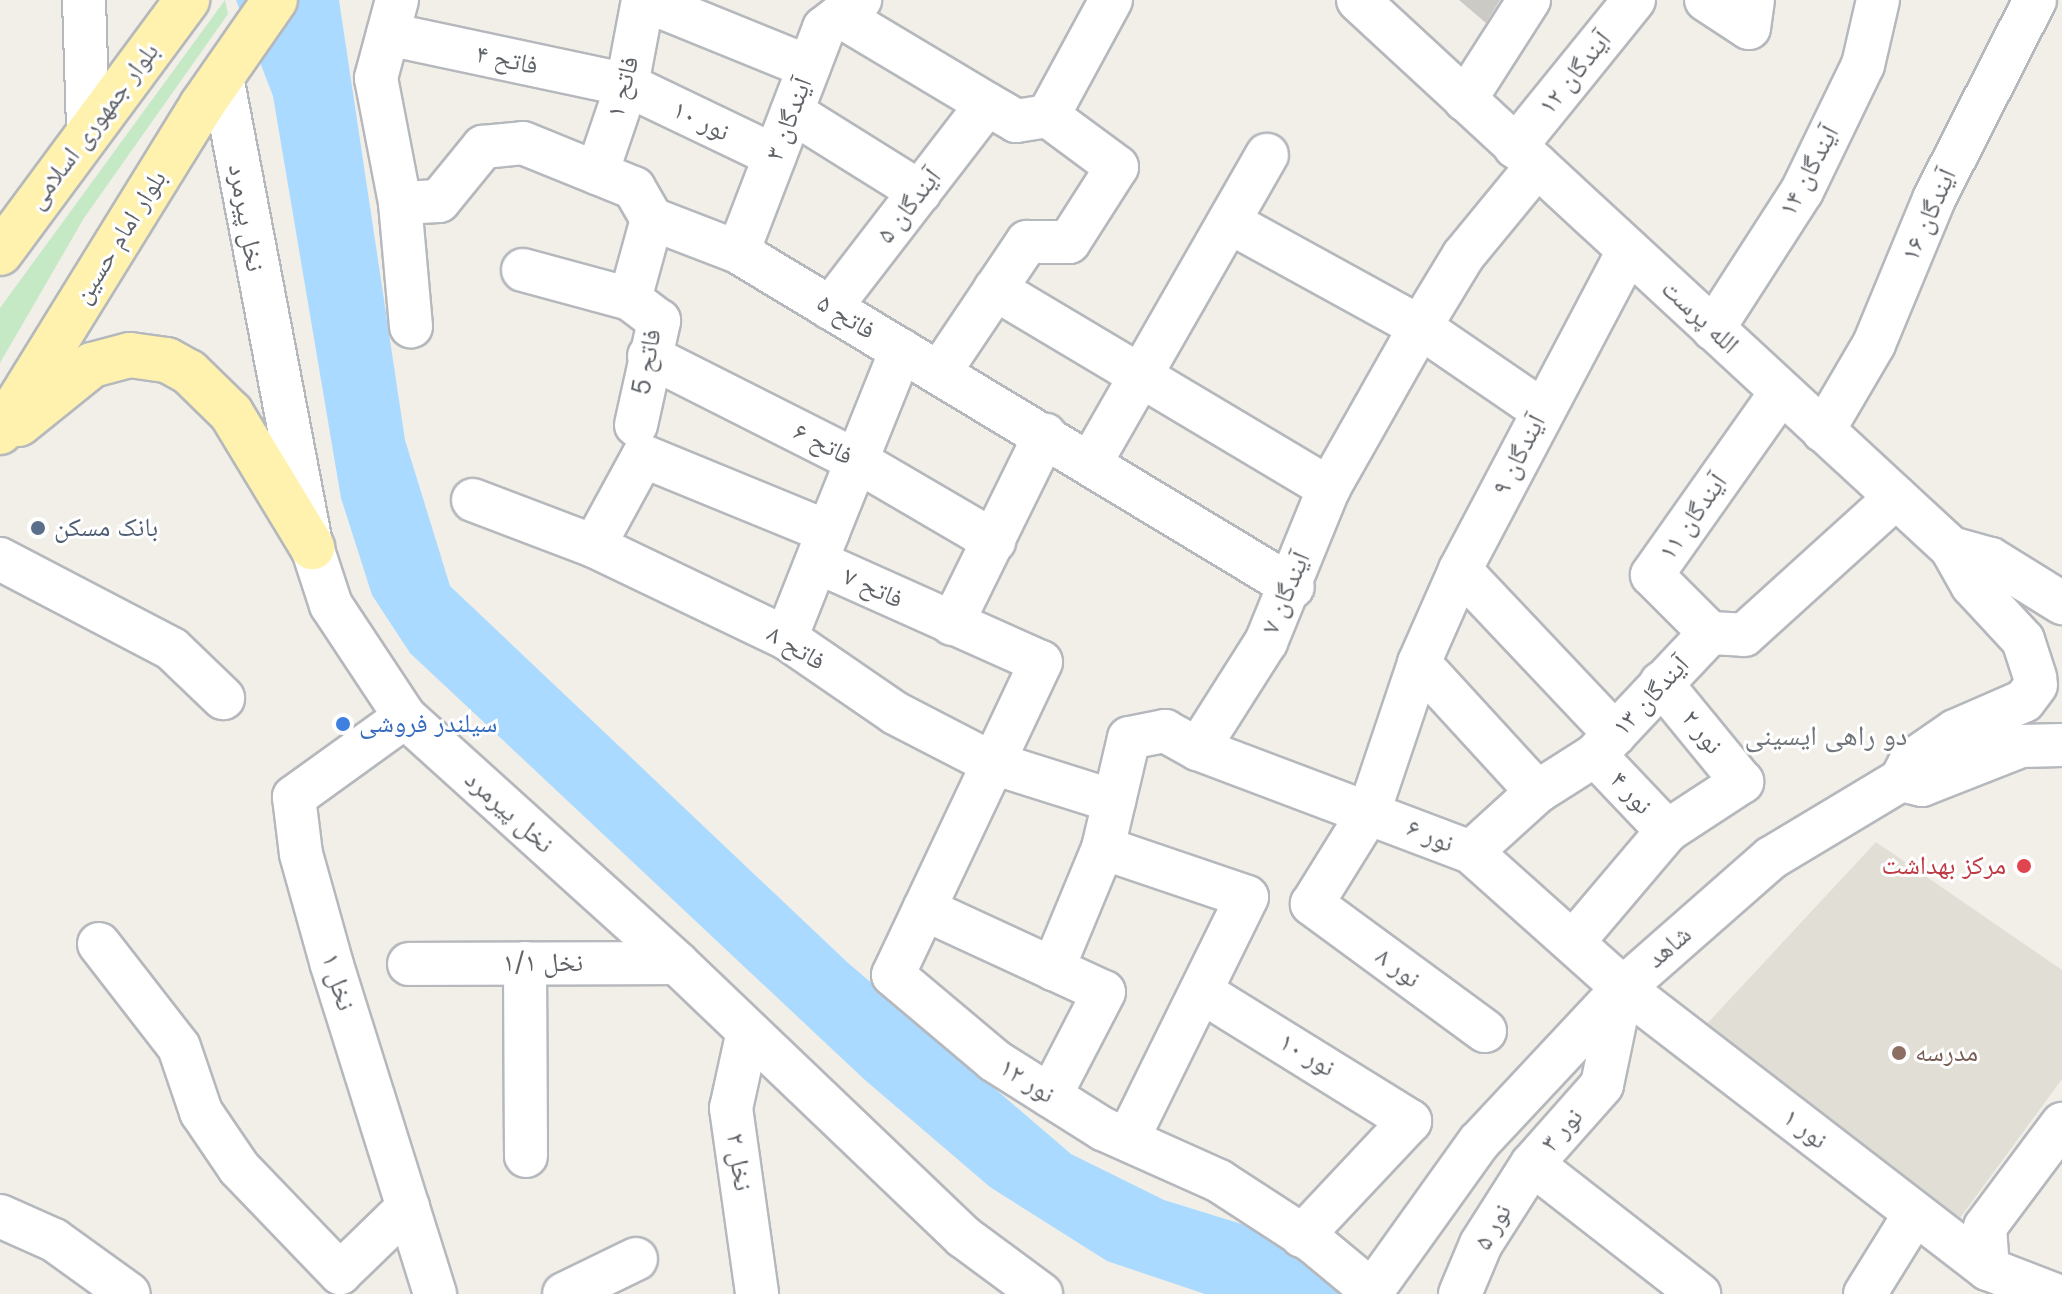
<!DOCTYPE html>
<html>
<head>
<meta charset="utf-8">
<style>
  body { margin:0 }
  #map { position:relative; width:2062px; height:1294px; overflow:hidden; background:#f1efe8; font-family:"DM Sans","Noto Naskh Arabic",sans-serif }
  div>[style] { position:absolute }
  .education>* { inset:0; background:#e1ded6 }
  .green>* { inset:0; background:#c5e8c5 }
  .water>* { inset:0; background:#aadaff }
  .building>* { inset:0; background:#cccac5 }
  .roads { filter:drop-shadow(2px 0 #b5b8bc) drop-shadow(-2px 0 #b5b8bc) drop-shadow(0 2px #b5b8bc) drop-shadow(0 -2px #b5b8bc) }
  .minor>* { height:42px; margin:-21px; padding:0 21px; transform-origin:21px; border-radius:21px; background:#fff }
  .major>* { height:44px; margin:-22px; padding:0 22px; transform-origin:22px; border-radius:22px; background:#fff2af }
  .dots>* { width:22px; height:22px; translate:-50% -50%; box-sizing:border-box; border:4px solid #fff; border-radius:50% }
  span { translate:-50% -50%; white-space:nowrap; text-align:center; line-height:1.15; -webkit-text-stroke:6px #fff; paint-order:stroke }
  .street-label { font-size:26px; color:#5f6368 }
  .service-label { font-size:26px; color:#4e5e75 }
  .left { translate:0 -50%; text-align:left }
  .shop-label { font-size:26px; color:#366cbe }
  .health-label { font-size:26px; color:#be3a42 }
  .right { translate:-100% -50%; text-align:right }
  .education-label { font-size:26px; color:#785e54 }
  .neighbourhood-label { font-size:28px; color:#70757a }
</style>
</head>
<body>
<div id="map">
  <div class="education">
    <div style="clip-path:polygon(1876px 842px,2062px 970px,2062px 1079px,1960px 1218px,1703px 1028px)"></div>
  </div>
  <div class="green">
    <div style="clip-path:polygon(225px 0,228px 14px,84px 218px,0 363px,0 308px)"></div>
  </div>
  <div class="water">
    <div style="clip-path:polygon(236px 0,339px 0,405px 440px,450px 586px,847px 962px,1071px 1154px,1164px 1200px,1261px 1230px,1355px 1294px,1205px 1294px,1107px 1261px,990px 1187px,865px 1080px,410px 653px,372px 595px,341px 498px,273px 96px)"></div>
  </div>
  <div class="building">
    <div style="clip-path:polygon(1459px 0,1500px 0,1486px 23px)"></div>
  </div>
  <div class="roads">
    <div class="minor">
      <div style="left:84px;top:0;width:130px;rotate:88.2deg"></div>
      <div style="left:397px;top:0;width:81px;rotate:105.1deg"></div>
      <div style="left:376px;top:78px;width:127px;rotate:79.1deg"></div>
      <div style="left:400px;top:203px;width:124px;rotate:84.9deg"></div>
      <div style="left:644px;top:0;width:178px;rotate:22.1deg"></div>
      <div style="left:1358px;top:0;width:807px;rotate:42.74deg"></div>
      <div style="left:1951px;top:548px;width:41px;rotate:15.4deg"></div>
      <div style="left:1991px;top:559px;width:84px;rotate:31.8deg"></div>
      <div style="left:1706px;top:0;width:51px;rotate:33.1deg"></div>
      <div style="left:1749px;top:28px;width:28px;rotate:-82deg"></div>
      <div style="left:840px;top:16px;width:171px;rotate:30.9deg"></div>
      <div style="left:388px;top:34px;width:244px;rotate:12deg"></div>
      <div style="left:627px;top:85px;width:164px;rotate:25.6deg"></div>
      <div style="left:222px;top:77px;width:479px;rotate:79.2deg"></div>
      <div style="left:312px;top:547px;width:61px;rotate:71.9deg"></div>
      <div style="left:331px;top:605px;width:134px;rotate:56.5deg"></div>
      <div style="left:405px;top:717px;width:367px;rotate:42.1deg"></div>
      <div style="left:677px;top:963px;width:397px;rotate:43.7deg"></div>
      <div style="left:964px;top:1237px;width:96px;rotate:36.5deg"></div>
      <div style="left:1465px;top:100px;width:119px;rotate:-57.4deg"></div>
      <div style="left:792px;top:112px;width:151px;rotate:32deg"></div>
      <div style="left:1515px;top:147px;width:189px;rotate:-51deg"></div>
      <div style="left:597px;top:173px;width:93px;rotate:-71.2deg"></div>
      <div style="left:627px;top:85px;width:86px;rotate:-79.3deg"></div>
      <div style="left:400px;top:203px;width:39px;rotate:-3deg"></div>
      <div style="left:439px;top:201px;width:70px;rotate:-50.8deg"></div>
      <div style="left:483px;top:147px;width:40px;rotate:-5.7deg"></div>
      <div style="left:523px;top:143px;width:120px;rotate:22.1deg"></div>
      <div style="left:634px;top:188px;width:36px;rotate:60deg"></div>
      <div style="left:652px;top:219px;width:92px;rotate:21deg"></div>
      <div style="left:738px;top:252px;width:648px;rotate:31.12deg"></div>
      <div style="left:1229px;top:222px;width:218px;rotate:28.8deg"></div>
      <div style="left:1420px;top:327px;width:147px;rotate:34.4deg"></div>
      <div style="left:738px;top:252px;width:240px;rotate:-69deg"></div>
      <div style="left:824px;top:28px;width:46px;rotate:-37.9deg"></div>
      <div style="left:523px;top:270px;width:111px;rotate:15.2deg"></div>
      <div style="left:995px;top:289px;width:389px;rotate:30.8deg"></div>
      <div style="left:830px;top:308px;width:257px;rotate:-52.4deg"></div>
      <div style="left:987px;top:104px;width:34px;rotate:30deg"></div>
      <div style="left:1016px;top:121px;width:32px;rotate:-9deg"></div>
      <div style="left:1048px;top:116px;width:132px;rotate:-61.5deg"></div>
      <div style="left:1713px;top:329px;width:164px;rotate:-57.2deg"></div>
      <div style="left:1802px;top:191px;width:140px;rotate:-64.2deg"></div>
      <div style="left:1863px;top:65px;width:67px;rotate:-77deg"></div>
      <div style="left:649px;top:356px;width:233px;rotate:26.8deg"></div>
      <div style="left:857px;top:461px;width:159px;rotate:30.3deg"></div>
      <div style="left:939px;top:373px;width:158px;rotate:-56.1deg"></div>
      <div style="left:1027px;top:242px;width:42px"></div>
      <div style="left:1069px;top:242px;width:89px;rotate:-57.4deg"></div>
      <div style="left:1117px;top:167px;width:86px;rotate:-143.5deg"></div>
      <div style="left:636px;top:425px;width:107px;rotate:-77.5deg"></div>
      <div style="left:659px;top:321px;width:36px;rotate:-143deg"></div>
      <div style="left:630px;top:299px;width:83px;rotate:-74.6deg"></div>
      <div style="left:1823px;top:431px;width:101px;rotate:-59.6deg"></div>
      <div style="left:1874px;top:344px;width:157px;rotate:-67.5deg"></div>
      <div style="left:1934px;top:199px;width:223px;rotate:-63.1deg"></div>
      <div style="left:1091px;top:462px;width:354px;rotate:-60.2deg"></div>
      <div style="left:473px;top:500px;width:129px;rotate:20.8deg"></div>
      <div style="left:594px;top:546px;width:213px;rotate:25.6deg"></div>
      <div style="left:786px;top:638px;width:132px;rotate:34.5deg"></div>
      <div style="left:895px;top:713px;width:107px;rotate:27.3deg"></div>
      <div style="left:990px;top:762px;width:130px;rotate:17.5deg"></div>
      <div style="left:828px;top:532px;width:196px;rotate:-68.1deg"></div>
      <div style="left:594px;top:546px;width:102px;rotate:-61.4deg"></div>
      <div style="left:643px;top:456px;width:200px;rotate:22.3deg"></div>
      <div style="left:828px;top:532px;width:114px;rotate:111.6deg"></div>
      <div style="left:1951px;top:548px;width:43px;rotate:60.4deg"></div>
      <div style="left:1972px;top:585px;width:75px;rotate:47.2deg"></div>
      <div style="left:2023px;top:640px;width:40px;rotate:72deg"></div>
      <div style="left:0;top:559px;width:194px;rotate:27.6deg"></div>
      <div style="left:172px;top:649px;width:71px;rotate:43.9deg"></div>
      <div style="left:817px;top:562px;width:245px;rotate:24.1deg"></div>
      <div style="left:1041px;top:662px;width:346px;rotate:115.3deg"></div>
      <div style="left:893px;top:975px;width:133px;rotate:40.1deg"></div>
      <div style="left:995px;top:1061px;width:128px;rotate:32.2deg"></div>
      <div style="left:1103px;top:1129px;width:127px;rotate:24.1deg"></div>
      <div style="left:1219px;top:1181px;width:112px;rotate:33deg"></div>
      <div style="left:1313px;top:1242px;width:77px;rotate:39.7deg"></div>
      <div style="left:1460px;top:570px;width:226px;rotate:46.6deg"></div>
      <div style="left:952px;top:624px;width:211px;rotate:-63.8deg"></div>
      <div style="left:1710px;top:633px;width:82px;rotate:-135deg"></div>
      <div style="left:1652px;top:575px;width:224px;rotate:-54.8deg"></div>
      <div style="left:1419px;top:663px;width:175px;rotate:47.5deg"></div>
      <div style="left:405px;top:717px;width:137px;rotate:144.2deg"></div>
      <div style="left:294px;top:797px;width:57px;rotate:83deg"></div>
      <div style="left:301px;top:854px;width:115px;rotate:74.4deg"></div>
      <div style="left:332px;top:965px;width:345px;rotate:72.6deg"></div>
      <div style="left:1198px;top:749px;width:292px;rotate:20.7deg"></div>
      <div style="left:1471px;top:852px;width:204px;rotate:41.8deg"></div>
      <div style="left:1623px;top:988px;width:461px;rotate:37.6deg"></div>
      <div style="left:1595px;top:755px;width:105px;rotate:46.5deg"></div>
      <div style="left:1901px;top:780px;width:22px;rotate:13deg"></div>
      <div style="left:1922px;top:785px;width:106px;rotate:-21.5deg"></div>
      <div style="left:2021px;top:746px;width:41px;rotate:-1.4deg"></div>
      <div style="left:1103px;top:848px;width:152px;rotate:18.8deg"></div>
      <div style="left:1247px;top:897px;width:267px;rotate:116.2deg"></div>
      <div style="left:1471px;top:852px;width:89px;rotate:-42.3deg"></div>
      <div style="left:1537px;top:792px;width:69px;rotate:-32.5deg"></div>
      <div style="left:1595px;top:755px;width:168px;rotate:-46.7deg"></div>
      <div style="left:1710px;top:633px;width:34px;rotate:3deg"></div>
      <div style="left:1744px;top:635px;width:205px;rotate:-42.2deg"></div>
      <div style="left:924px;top:909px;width:198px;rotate:24.8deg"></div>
      <div style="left:1104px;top:992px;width:117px;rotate:117.4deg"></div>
      <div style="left:1573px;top:942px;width:145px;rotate:-49.7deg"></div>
      <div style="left:1667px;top:831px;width:90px;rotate:-33.2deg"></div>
      <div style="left:1742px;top:782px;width:128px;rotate:-129.3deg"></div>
      <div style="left:99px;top:944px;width:130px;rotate:52.2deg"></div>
      <div style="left:179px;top:1047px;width:69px;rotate:71.3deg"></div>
      <div style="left:201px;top:1112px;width:68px;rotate:55.8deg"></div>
      <div style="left:239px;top:1168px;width:146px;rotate:46.1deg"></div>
      <div style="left:340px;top:1273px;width:95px;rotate:-44.1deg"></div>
      <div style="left:525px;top:963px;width:193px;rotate:89.7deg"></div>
      <div style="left:409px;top:964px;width:268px;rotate:-0.2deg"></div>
      <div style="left:1053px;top:969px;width:131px;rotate:-67.5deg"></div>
      <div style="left:1103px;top:848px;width:113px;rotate:-76.7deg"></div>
      <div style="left:1129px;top:738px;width:37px;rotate:-11deg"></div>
      <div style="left:1165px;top:731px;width:38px;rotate:29deg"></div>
      <div style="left:1198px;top:749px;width:127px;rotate:-57.6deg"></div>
      <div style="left:1266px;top:642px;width:166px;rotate:-67.8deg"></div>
      <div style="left:1329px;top:488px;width:185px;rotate:-60.5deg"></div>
      <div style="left:1420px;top:327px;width:83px;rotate:-58.8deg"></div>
      <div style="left:1463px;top:256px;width:117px;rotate:-50.6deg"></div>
      <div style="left:1622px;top:989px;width:98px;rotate:101.8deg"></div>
      <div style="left:1602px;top:1085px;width:106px;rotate:131.5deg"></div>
      <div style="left:1532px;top:1164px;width:212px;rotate:37.9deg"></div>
      <div style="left:1202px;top:992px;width:245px;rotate:31.8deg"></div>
      <div style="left:1410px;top:1121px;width:158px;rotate:133.2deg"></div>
      <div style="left:748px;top:1031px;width:79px;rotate:102.4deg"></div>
      <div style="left:731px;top:1108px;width:188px;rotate:82deg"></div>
      <div style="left:1485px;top:1031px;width:215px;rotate:-143.7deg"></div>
      <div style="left:1312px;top:904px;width:108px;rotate:-58.2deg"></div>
      <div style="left:1369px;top:812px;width:157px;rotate:-71.4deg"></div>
      <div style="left:1419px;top:663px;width:102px;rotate:-66.2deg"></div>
      <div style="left:1460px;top:570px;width:361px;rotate:-62.2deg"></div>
      <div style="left:0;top:1216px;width:59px;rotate:24deg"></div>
      <div style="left:54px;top:1240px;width:92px;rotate:35.8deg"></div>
      <div style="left:564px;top:1294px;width:80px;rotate:-25.9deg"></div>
      <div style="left:1370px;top:1294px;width:187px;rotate:-54.4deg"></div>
      <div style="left:1479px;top:1142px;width:211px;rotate:-46.9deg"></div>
      <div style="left:1623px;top:988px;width:197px;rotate:-41.3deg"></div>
      <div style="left:1771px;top:858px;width:152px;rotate:-31deg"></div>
      <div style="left:1901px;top:780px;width:20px;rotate:-63deg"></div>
      <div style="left:1910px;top:762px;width:55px;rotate:-34.6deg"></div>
      <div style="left:1955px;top:731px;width:75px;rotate:-23.5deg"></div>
      <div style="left:2024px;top:701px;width:20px;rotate:-53deg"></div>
      <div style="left:1460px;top:1294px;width:54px;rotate:-67.2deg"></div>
      <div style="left:1481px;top:1244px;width:95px;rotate:-57.5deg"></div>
      <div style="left:1865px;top:1294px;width:93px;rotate:-58.2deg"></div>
      <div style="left:2053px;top:1294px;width:70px;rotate:-159deg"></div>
      <div style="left:1988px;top:1269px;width:42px;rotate:-94.1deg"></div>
      <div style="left:1985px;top:1227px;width:129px;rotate:-53.2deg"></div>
    </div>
    <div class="major">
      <div style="left:0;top:253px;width:315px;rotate:-53.5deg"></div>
      <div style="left:19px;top:424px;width:94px;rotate:-38.9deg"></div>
      <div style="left:92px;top:365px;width:39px;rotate:-15deg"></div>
      <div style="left:130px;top:355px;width:37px;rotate:8deg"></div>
      <div style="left:167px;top:360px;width:25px;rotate:29deg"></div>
      <div style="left:189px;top:372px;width:59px;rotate:44.3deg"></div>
      <div style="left:231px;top:413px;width:157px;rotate:58.8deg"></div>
      <div style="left:0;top:432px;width:384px;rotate:-58.3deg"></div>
      <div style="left:202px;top:105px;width:128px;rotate:-55.2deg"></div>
    </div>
  </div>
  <div class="dots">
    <div style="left:38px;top:528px;background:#5c6f8a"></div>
    <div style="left:343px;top:724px;background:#3f7fe0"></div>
    <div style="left:2024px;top:866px;background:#e0444e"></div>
    <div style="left:1899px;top:1053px;background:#8d6e63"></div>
  </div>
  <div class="street-label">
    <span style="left:507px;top:60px;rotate:12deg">فاتح ۴</span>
    <span style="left:1575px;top:73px;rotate:-51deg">آیندگان ۱۲</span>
    <span style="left:623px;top:87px;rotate:-75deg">فاتح ۱</span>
    <span style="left:789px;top:119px;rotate:-69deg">آیندگان ۳</span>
    <span style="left:701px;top:121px;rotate:26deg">نور ۱۰</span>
    <span style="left:93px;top:126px;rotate:-53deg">بلوار جمهوری اسلامی</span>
    <span style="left:1809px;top:171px;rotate:-62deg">آیندگان ۱۴</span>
    <span style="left:909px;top:206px;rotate:-52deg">آیندگان ۵</span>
    <span style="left:1929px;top:215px;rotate:-66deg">آیندگان ۱۶</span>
    <span style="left:246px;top:218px;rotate:80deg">نخل پیرمرد</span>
    <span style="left:120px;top:237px;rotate:-58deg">بلوار امام حسین</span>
    <span style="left:846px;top:317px;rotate:31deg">فاتح ۵</span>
    <span style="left:1700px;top:317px;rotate:43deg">الله پرست</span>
    <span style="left:647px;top:362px;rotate:-80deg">فاتح 5</span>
    <span style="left:823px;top:444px;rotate:27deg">فاتح ۶</span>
    <span style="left:1519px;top:455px;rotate:-63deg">آیندگان ۹</span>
    <span style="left:1693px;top:517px;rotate:-55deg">آیندگان ۱۱</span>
    <span style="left:873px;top:588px;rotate:25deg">فاتح ۷</span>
    <span style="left:1286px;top:593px;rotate:-67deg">آیندگان ۷</span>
    <span style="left:796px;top:648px;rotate:31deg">فاتح ۸</span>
    <span style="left:1651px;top:696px;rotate:-47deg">آیندگان ۱۳</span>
    <span style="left:1702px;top:732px;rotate:51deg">نور ۲</span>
    <span style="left:1631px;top:793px;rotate:47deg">نور ۴</span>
    <span style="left:509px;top:812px;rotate:42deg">نخل پیرمرد</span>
    <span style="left:1430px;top:836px;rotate:22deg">نور ۶</span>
    <span style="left:1669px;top:947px;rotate:-41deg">شاهد</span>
    <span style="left:543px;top:963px">نخل ۱/۱</span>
    <span style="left:1398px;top:968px;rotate:37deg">نور ۸</span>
    <span style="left:338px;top:982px;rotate:73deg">نخل ۱</span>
    <span style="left:1307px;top:1055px;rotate:31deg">نور ۱۰</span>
    <span style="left:1027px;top:1081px;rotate:33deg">نور ۱۲</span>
    <span style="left:1805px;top:1129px;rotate:38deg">نور ۱</span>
    <span style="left:1562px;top:1130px;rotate:-48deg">نور ۳</span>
    <span style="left:739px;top:1162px;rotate:82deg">نخل ۲</span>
    <span style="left:1493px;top:1227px;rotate:-60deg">نور ۵</span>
  </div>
  <div class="service-label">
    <span class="left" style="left:54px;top:528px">بانک مسکن</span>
  </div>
  <div class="shop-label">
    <span class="left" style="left:359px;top:724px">سیلندر فروشی</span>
  </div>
  <div class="health-label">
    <span class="right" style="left:2006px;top:866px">مرکز بهداشت</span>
  </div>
  <div class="education-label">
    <span class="left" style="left:1915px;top:1053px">مدرسه</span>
  </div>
  <div class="neighbourhood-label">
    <span style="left:1826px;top:736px">دو راهی ایسینی</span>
  </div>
</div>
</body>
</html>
